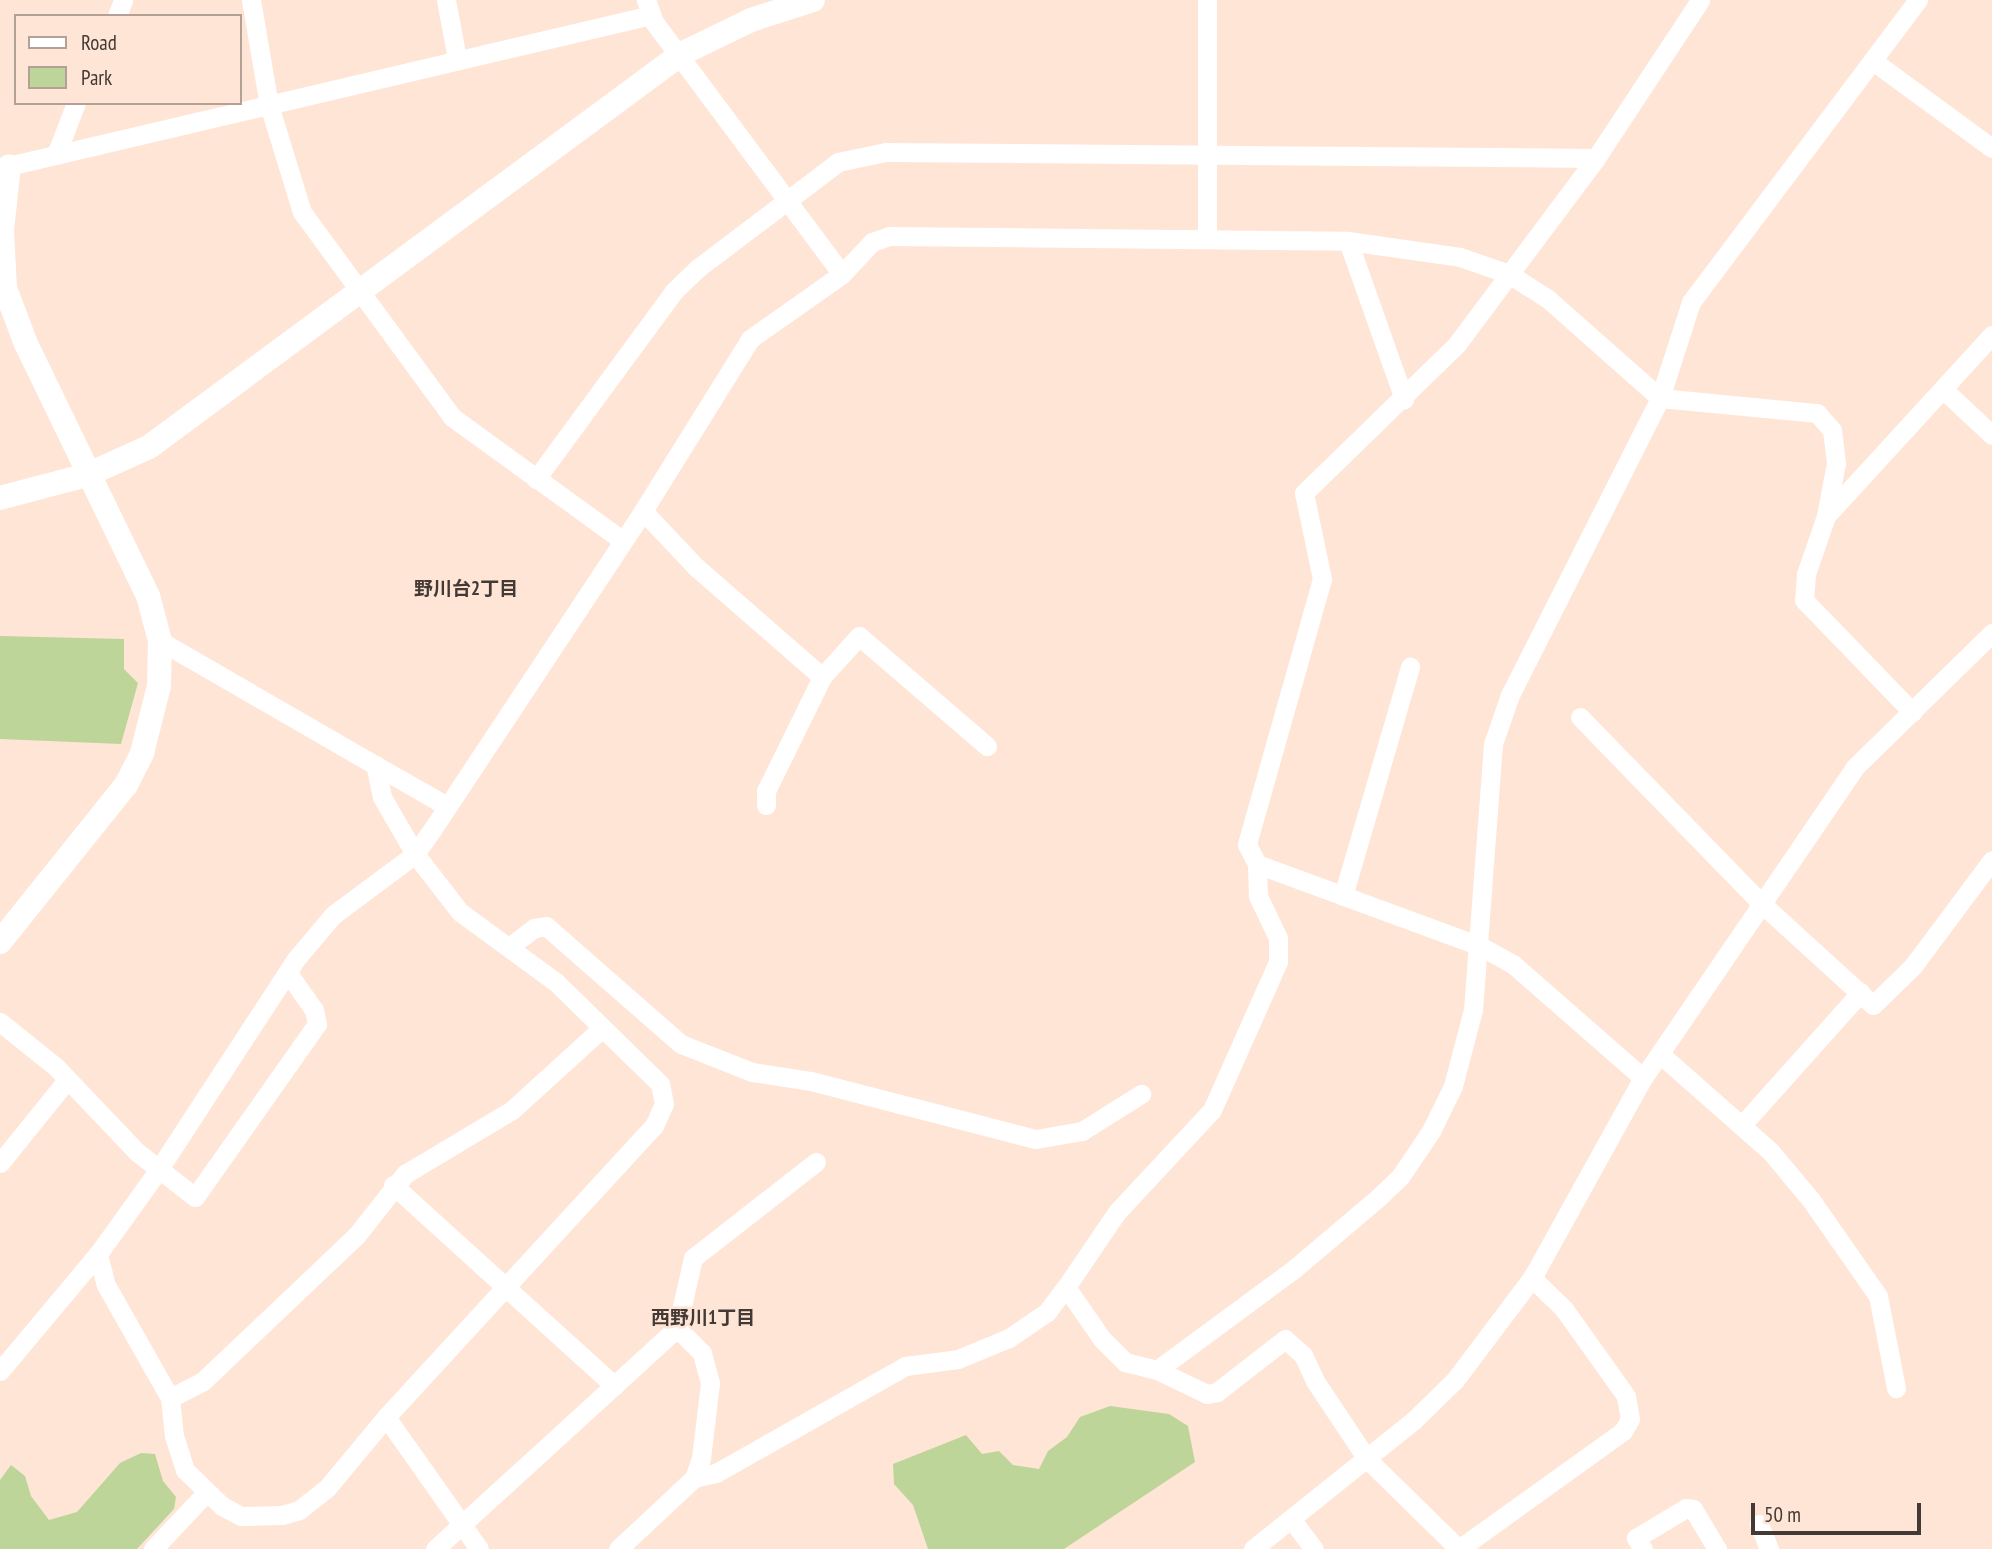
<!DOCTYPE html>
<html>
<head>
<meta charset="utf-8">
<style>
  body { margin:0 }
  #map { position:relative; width:1992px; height:1549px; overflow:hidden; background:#ffe5d6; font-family:"PT Sans Narrow","Noto Sans JP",sans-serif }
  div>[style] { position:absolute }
  .green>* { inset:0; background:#bed599 }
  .minor>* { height:19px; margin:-9.5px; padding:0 9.5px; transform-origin:9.5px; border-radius:9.5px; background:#fff }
  .tertiary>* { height:24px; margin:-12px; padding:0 12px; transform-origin:12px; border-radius:12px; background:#fff }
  span { translate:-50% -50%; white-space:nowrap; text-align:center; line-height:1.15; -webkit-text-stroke:5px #ffe5d6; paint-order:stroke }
  .neighbourhood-label { font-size:19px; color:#443a35; font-weight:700 }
  .legend { position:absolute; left:14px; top:14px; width:228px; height:91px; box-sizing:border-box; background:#ffe5d6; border:2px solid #b4a196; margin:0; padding:9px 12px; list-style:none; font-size:21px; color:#443a35 }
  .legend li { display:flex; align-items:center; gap:14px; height:35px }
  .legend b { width:35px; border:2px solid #b4a196 }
  .scale { position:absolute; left:1751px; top:1503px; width:170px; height:32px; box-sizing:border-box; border:4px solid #443a35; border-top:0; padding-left:9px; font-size:21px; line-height:24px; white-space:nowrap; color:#443a35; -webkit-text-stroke:5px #ffe5d6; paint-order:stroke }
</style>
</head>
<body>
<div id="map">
  <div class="green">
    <div style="clip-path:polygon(0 636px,124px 639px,124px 669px,138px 683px,121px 744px,0 739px)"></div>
    <div style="clip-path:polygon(1110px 1406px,1169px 1414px,1188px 1426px,1195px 1462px,1064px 1549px,928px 1549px,913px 1505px,894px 1484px,893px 1464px,966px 1435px,982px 1454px,999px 1451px,1013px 1465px,1039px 1469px,1048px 1451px,1067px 1437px,1080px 1417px)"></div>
    <div style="clip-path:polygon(141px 1453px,155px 1454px,163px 1481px,176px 1497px,174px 1509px,137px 1549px,0 1549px,0 1480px,11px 1465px,25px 1476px,31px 1496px,49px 1520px,77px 1512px,120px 1463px)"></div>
  </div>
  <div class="minor">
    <div style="left:251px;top:0;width:107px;rotate:80.3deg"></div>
    <div style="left:269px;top:105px;width:112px;rotate:72.9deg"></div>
    <div style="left:302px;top:212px;width:254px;rotate:53.8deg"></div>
    <div style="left:452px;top:417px;width:211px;rotate:35.9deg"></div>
    <div style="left:446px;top:0;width:60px;rotate:79.4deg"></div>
    <div style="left:646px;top:0;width:23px;rotate:70deg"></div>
    <div style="left:654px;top:22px;width:314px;rotate:53.3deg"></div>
    <div style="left:117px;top:16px;width:17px;rotate:-69deg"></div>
    <div style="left:1873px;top:61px;width:147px;rotate:36.2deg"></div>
    <div style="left:56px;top:155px;width:56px;rotate:-69deg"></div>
    <div style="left:0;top:168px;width:669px;rotate:-13.23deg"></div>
    <div style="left:1207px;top:236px;width:236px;rotate:-90deg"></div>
    <div style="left:1348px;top:241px;width:168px;rotate:70.5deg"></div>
    <div style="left:1945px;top:391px;width:64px;rotate:43.1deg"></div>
    <div style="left:536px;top:479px;width:233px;rotate:-53.7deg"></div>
    <div style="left:674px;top:291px;width:33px;rotate:-44deg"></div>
    <div style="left:698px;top:268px;width:176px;rotate:-37.1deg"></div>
    <div style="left:838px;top:162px;width:49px;rotate:-11.8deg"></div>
    <div style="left:886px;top:152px;width:710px;rotate:0.48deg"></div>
    <div style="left:643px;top:511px;width:77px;rotate:46.6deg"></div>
    <div style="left:696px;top:567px;width:167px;rotate:41.1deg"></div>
    <div style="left:1826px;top:516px;width:246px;rotate:-47.5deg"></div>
    <div style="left:1580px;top:717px;width:261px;rotate:45.8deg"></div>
    <div style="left:1762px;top:904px;width:150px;rotate:42.3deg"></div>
    <div style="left:1873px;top:1005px;width:56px;rotate:-44.3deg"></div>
    <div style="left:1913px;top:966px;width:132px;rotate:-53.3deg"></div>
    <div style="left:375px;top:765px;width:83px;rotate:29.7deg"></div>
    <div style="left:766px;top:805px;width:14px;rotate:-90deg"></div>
    <div style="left:766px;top:791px;width:127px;rotate:-63.8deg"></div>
    <div style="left:822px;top:677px;width:55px;rotate:-47.9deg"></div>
    <div style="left:859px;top:636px;width:169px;rotate:40.7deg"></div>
    <div style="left:1257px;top:864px;width:238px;rotate:20.2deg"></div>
    <div style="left:1480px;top:946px;width:39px;rotate:29deg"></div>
    <div style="left:1514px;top:965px;width:171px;rotate:41.2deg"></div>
    <div style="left:1343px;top:896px;width:239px;rotate:-73.7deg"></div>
    <div style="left:509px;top:947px;width:31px;rotate:-37deg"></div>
    <div style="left:534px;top:928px;width:12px;rotate:-9deg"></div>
    <div style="left:546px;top:926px;width:179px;rotate:41.2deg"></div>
    <div style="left:681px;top:1044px;width:76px;rotate:21.5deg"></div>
    <div style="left:752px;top:1072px;width:60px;rotate:8.7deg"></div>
    <div style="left:811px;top:1081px;width:232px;rotate:14.5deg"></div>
    <div style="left:1036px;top:1139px;width:47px;rotate:-9.9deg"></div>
    <div style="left:1082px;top:1131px;width:70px;rotate:-32.1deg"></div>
    <div style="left:0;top:1022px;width:72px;rotate:38.8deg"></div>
    <div style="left:56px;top:1067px;width:117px;rotate:46.4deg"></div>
    <div style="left:137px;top:1152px;width:73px;rotate:37.8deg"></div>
    <div style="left:195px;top:1197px;width:212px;rotate:-54.8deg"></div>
    <div style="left:317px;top:1024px;width:14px;rotate:-102deg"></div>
    <div style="left:314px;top:1010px;width:45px;rotate:-125.1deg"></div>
    <div style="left:1660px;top:1054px;width:148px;rotate:41.4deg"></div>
    <div style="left:1771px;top:1152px;width:62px;rotate:50.2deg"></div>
    <div style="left:1811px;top:1200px;width:117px;rotate:55.1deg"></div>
    <div style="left:1878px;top:1296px;width:94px;rotate:78.9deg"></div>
    <div style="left:1742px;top:1125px;width:178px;rotate:-48.2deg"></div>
    <div style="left:0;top:1163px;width:107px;rotate:-51.1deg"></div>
    <div style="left:393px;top:1185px;width:299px;rotate:42.2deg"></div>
    <div style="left:98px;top:1254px;width:32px;rotate:76deg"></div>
    <div style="left:106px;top:1285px;width:130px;rotate:60.5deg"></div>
    <div style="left:170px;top:1398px;width:38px;rotate:84deg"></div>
    <div style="left:174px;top:1436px;width:36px;rotate:72deg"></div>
    <div style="left:185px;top:1470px;width:52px;rotate:44.2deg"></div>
    <div style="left:222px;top:1506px;width:21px;rotate:28deg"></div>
    <div style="left:241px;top:1516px;width:41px;rotate:-1.4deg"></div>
    <div style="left:282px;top:1515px;width:18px;rotate:-16deg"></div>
    <div style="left:299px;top:1510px;width:36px;rotate:-38deg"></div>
    <div style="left:327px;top:1488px;width:92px;rotate:-50.3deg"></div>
    <div style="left:386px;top:1417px;width:396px;rotate:-47.4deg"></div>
    <div style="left:654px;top:1126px;width:24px;rotate:-66deg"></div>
    <div style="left:664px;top:1104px;width:20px;rotate:-101deg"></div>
    <div style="left:660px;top:1084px;width:144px;rotate:-135.6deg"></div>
    <div style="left:557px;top:983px;width:120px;rotate:-143.8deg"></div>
    <div style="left:460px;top:912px;width:73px;rotate:-127.8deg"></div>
    <div style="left:415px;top:854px;width:66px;rotate:-120.1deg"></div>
    <div style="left:382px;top:797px;width:33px;rotate:-102deg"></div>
    <div style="left:375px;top:765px;width:248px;rotate:-150deg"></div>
    <div style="left:1066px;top:1287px;width:91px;rotate:-55.8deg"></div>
    <div style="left:1117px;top:1212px;width:139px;rotate:-47deg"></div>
    <div style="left:1212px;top:1110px;width:162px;rotate:-66deg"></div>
    <div style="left:1278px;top:962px;width:24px;rotate:-90deg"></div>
    <div style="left:1278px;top:938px;width:47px;rotate:-115.5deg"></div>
    <div style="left:1258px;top:896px;width:32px;rotate:-92deg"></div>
    <div style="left:1257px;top:864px;width:22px;rotate:-117deg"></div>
    <div style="left:1247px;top:844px;width:275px;rotate:-74.2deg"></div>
    <div style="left:1322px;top:579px;width:88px;rotate:-101.8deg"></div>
    <div style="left:1304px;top:493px;width:214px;rotate:-44.2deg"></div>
    <div style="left:1457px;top:344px;width:232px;rotate:-53.2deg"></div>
    <div style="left:1596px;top:158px;width:189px;rotate:-56.6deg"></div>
    <div style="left:677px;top:1328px;width:72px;rotate:-77.1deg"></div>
    <div style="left:693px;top:1258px;width:156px;rotate:-38deg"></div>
    <div style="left:1157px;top:1370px;width:170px;rotate:-36.4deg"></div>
    <div style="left:1294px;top:1269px;width:113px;rotate:-40.3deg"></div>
    <div style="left:1380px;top:1196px;width:28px;rotate:-44deg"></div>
    <div style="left:1400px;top:1177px;width:55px;rotate:-56deg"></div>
    <div style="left:1431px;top:1131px;width:50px;rotate:-63.9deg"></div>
    <div style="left:1453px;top:1086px;width:79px;rotate:-75.3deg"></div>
    <div style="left:1473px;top:1010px;width:267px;rotate:-85.7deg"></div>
    <div style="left:1493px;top:744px;width:52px;rotate:-70.9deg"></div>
    <div style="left:1510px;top:695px;width:333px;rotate:-63.2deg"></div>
    <div style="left:1660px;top:398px;width:101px;rotate:-72.1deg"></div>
    <div style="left:1691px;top:302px;width:378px;rotate:-53.1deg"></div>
    <div style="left:0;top:1371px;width:153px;rotate:-50.1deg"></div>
    <div style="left:98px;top:1254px;width:105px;rotate:-54.3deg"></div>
    <div style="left:159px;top:1169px;width:251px;rotate:-56.9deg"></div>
    <div style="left:296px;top:959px;width:57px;rotate:-49.9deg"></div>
    <div style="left:333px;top:915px;width:102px;rotate:-36.6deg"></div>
    <div style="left:415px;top:854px;width:29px;rotate:-55deg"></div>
    <div style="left:432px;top:830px;width:382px;rotate:-56.5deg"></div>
    <div style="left:643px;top:511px;width:203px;rotate:-58.1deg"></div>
    <div style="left:750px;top:339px;width:113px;rotate:-35.2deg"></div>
    <div style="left:842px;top:274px;width:44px;rotate:-46.8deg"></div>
    <div style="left:872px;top:242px;width:18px;rotate:-19deg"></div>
    <div style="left:889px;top:236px;width:459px;rotate:0.6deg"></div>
    <div style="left:1348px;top:241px;width:113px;rotate:8.1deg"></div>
    <div style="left:1460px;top:257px;width:52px;rotate:19.1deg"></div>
    <div style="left:1509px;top:274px;width:46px;rotate:32.7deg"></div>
    <div style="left:1548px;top:299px;width:149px;rotate:41.5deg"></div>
    <div style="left:1660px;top:398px;width:158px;rotate:5.5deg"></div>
    <div style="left:1817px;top:413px;width:23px;rotate:49deg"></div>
    <div style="left:1832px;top:430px;width:33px;rotate:83deg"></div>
    <div style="left:1836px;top:463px;width:54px;rotate:100.7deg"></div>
    <div style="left:1826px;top:516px;width:61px;rotate:109deg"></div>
    <div style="left:1806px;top:574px;width:26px;rotate:94deg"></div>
    <div style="left:1804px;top:600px;width:156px;rotate:46deg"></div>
    <div style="left:170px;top:1398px;width:37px;rotate:-27deg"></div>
    <div style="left:203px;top:1381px;width:211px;rotate:-43.5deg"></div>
    <div style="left:356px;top:1236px;width:79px;rotate:-51.7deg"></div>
    <div style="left:405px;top:1174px;width:125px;rotate:-30.9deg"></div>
    <div style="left:512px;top:1110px;width:122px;rotate:-42.3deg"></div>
    <div style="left:386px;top:1417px;width:161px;rotate:54.8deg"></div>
    <div style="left:694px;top:1478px;width:23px;rotate:-13deg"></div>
    <div style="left:716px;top:1473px;width:217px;rotate:-29.5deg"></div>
    <div style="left:905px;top:1366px;width:53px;rotate:-7.5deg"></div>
    <div style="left:958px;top:1359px;width:55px;rotate:-22.4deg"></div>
    <div style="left:1009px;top:1338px;width:46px;rotate:-34.4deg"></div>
    <div style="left:1047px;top:1312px;width:31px;rotate:-53deg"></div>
    <div style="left:1066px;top:1287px;width:63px;rotate:55.3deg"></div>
    <div style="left:1102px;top:1339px;width:33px;rotate:45deg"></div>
    <div style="left:1125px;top:1362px;width:33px;rotate:14deg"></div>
    <div style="left:1157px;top:1370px;width:55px;rotate:25.6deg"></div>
    <div style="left:1207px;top:1394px;width:10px;rotate:-11deg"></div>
    <div style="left:1217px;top:1392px;width:86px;rotate:-37.9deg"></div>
    <div style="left:1285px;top:1339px;width:24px;rotate:42deg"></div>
    <div style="left:1303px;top:1355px;width:29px;rotate:65deg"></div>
    <div style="left:1315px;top:1381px;width:94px;rotate:56.3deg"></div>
    <div style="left:1367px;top:1459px;width:129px;rotate:44.4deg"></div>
    <div style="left:1292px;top:1520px;width:36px;rotate:53deg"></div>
    <div style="left:1759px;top:1524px;width:27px;rotate:68deg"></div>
    <div style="left:153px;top:1549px;width:77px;rotate:-46.6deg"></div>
    <div style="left:435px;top:1549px;width:328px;rotate:-42.4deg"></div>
    <div style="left:677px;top:1328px;width:35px;rotate:45deg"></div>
    <div style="left:702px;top:1353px;width:31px;rotate:75deg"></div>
    <div style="left:710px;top:1383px;width:76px;rotate:96.8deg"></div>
    <div style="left:701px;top:1458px;width:21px;rotate:109deg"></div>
    <div style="left:694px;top:1478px;width:104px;rotate:136.9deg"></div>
    <div style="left:1253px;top:1549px;width:205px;rotate:-38.7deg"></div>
    <div style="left:1413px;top:1421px;width:59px;rotate:-44.3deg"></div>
    <div style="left:1455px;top:1380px;width:128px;rotate:-53deg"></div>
    <div style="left:1532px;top:1278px;width:229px;rotate:-61deg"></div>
    <div style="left:1643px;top:1078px;width:376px;rotate:-55.7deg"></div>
    <div style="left:1855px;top:767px;width:192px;rotate:-44.4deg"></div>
    <div style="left:1459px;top:1549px;width:202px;rotate:-35.7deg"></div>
    <div style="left:1623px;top:1431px;width:14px;rotate:-60deg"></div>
    <div style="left:1630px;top:1419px;width:23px;rotate:-100deg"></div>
    <div style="left:1626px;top:1396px;width:107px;rotate:-125.5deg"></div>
    <div style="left:1564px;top:1309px;width:45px;rotate:-135.9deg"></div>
    <div style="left:1643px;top:1549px;width:13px;rotate:-122deg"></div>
    <div style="left:1636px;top:1538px;width:58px;rotate:-31deg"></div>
    <div style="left:1686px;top:1508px;width:7px;rotate:8deg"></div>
    <div style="left:1693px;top:1509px;width:47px;rotate:59deg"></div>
  </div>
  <div class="tertiary">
    <div style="left:0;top:498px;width:90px;rotate:-14.8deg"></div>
    <div style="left:87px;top:475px;width:68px;rotate:-24.3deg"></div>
    <div style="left:149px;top:447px;width:661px;rotate:-36.45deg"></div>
    <div style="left:681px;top:54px;width:78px;rotate:-25.9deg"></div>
    <div style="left:751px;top:20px;width:65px;rotate:-17.9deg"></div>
    <div style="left:0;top:942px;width:201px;rotate:-51.3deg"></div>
    <div style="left:126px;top:785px;width:36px;rotate:-63deg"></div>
    <div style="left:142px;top:753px;width:69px;rotate:-75.8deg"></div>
    <div style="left:159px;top:686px;width:45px;rotate:-88.7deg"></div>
    <div style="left:160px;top:641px;width:47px;rotate:-104.9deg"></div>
    <div style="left:148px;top:596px;width:280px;rotate:-115.8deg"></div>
    <div style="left:26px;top:344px;width:60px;rotate:-110.6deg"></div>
    <div style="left:5px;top:288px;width:58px;rotate:-93deg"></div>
    <div style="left:2px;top:230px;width:64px;rotate:-83.8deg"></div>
  </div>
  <div class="neighbourhood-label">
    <span style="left:466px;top:589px">野川台2丁目</span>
    <span style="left:703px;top:1318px">西野川1丁目</span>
  </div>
  <ul class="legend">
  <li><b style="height:9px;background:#fff"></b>Road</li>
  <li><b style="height:19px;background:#bed599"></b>Park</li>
  </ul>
  <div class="scale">50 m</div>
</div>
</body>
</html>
